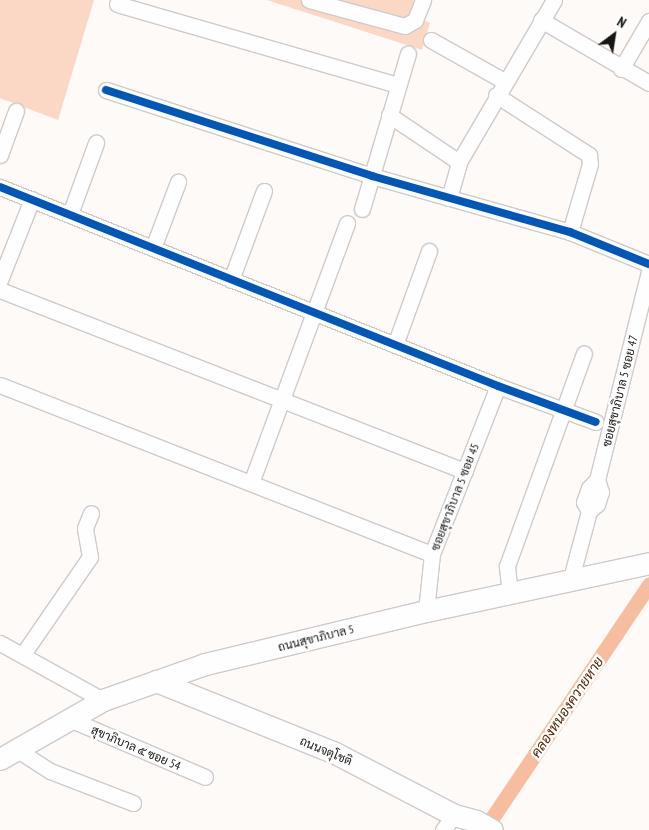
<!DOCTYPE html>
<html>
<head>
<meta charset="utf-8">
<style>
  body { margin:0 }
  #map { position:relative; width:649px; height:830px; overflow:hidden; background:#fdfaf8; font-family:"PT Sans Narrow",Sarabun,sans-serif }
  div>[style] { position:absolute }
  .green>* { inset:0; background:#fbd7c5 }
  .canal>* { height:15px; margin:-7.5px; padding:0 7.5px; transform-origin:7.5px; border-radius:7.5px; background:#f7bd9f }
  .roads { filter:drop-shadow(1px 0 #cecbca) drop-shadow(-1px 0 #cecbca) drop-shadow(0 1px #cecbca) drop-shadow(0 -1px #cecbca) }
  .street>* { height:15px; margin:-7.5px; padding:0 7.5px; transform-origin:7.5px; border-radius:7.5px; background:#fffefe }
  .secondary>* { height:21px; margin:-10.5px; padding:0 10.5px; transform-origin:10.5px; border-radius:10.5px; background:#fffefe }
  .cycleway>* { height:8px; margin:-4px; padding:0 4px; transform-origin:4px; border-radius:4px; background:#0057b8 }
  span { translate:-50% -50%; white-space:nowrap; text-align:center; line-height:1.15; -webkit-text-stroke:5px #fff; paint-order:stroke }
  .street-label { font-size:12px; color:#171514 }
  .water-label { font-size:14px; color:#572605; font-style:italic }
  .north { position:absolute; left:589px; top:10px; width:50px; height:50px; -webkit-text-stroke:4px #fff; paint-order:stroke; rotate:31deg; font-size:14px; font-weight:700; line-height:20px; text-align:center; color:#171514 }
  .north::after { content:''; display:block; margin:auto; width:18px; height:22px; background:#171514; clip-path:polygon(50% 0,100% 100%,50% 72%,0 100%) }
</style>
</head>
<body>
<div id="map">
  <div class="green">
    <div style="clip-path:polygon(0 0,94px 0,58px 120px,0 98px)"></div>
    <div style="clip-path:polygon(267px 0,414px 0,410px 13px,430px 23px,422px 50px)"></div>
  </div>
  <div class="canal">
    <div style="left:484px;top:830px;width:296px;rotate:-56.1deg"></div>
  </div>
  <div class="roads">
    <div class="street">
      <div style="left:309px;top:0;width:99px;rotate:15.2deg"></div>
      <div style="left:405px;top:26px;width:12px;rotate:-31deg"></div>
      <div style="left:415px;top:20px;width:22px;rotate:-68deg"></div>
      <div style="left:117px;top:4px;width:292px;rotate:16.1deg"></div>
      <div style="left:541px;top:20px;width:125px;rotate:30.3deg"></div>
      <div style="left:431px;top:40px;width:84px;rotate:29.3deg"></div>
      <div style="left:621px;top:69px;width:56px;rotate:-59.7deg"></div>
      <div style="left:106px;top:90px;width:280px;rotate:17.9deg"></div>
      <div style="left:372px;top:176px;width:206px;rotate:15.8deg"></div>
      <div style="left:570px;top:232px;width:85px;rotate:22.1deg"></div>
      <div style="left:496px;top:95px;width:111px;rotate:32.8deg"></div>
      <div style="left:589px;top:155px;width:9px;rotate:84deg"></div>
      <div style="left:590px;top:164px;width:71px;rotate:106.4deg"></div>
      <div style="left:389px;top:115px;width:84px;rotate:33.9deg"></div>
      <div style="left:0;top:155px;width:47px;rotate:-70deg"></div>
      <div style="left:0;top:187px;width:536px;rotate:21.78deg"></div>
      <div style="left:498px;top:386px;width:104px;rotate:20.2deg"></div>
      <div style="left:449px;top:198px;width:37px;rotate:-74deg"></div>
      <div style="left:459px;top:162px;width:188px;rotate:-59.6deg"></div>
      <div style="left:362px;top:209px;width:162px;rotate:-73.5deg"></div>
      <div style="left:70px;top:214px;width:76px;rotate:-69.9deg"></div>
      <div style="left:153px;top:248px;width:71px;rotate:-69.3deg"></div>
      <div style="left:0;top:280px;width:87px;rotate:-68.4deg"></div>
      <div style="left:231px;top:280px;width:95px;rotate:-69.7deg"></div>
      <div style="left:0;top:290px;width:499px;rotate:21.3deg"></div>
      <div style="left:395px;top:345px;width:100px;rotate:-70.1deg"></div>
      <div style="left:0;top:385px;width:464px;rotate:21.4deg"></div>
      <div style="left:251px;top:483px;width:277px;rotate:-69.7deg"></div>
      <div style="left:589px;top:511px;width:10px;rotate:-119deg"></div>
      <div style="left:584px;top:502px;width:15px;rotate:-70deg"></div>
      <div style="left:589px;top:488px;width:11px;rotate:-45deg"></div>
      <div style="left:570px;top:582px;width:73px;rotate:-75deg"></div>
      <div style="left:589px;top:511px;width:11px;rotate:-41deg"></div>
      <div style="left:597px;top:504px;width:13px;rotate:-72deg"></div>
      <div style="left:601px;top:492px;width:13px;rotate:-108deg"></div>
      <div style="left:597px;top:480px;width:214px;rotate:-76deg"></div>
      <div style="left:510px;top:595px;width:29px;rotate:-96deg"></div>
      <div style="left:507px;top:566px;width:226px;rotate:-70.1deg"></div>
      <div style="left:426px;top:611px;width:57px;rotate:-84deg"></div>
      <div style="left:432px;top:554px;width:180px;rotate:-68.6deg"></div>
      <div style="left:0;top:643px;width:118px;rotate:29deg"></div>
      <div style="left:23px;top:654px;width:118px;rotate:-55.4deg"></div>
      <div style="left:90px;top:557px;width:29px;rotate:-100deg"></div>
      <div style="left:85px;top:528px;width:16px;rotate:-68deg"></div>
      <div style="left:67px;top:718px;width:150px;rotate:23.1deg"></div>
      <div style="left:16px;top:749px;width:40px;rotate:32.9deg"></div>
      <div style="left:50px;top:771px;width:89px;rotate:21.1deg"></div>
      <div style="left:443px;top:830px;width:19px;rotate:-54deg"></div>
    </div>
    <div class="secondary">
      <div style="left:156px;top:681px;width:193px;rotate:21.9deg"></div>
      <div style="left:335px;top:753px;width:134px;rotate:27.5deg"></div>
      <div style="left:454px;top:815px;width:23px;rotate:15deg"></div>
      <div style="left:476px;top:821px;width:18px;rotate:29deg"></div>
      <div style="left:0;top:759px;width:119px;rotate:-29.8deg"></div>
      <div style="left:103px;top:700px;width:108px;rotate:-19.4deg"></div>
      <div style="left:205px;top:664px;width:227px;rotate:-13.5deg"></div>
      <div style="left:426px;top:611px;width:228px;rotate:-12.1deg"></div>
    </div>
  </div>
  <div class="cycleway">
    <div style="left:106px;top:90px;width:280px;rotate:17.9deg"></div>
    <div style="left:372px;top:176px;width:206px;rotate:15.8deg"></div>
    <div style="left:570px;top:232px;width:85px;rotate:22.1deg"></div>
    <div style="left:0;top:187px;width:536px;rotate:21.78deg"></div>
    <div style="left:498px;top:386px;width:104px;rotate:20.2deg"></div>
  </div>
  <div class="street-label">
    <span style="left:620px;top:391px;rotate:-76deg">ซอยสุขาภิบาล 5 ซอย 47</span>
    <span style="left:455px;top:497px;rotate:-69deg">ซอยสุขาภิบาล 5 ซอย 45</span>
    <span style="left:316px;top:638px;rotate:-14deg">ถนนสุขาภิบาล 5</span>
    <span style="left:136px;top:748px;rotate:23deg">สุขาภิบาล ๕ ซอย 54</span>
    <span style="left:326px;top:751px;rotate:23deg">ถนนจตุโชติ</span>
  </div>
  <div class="water-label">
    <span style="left:567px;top:707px;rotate:-56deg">คลองหนองควายหาย</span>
  </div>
  <div class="north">N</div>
</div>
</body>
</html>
